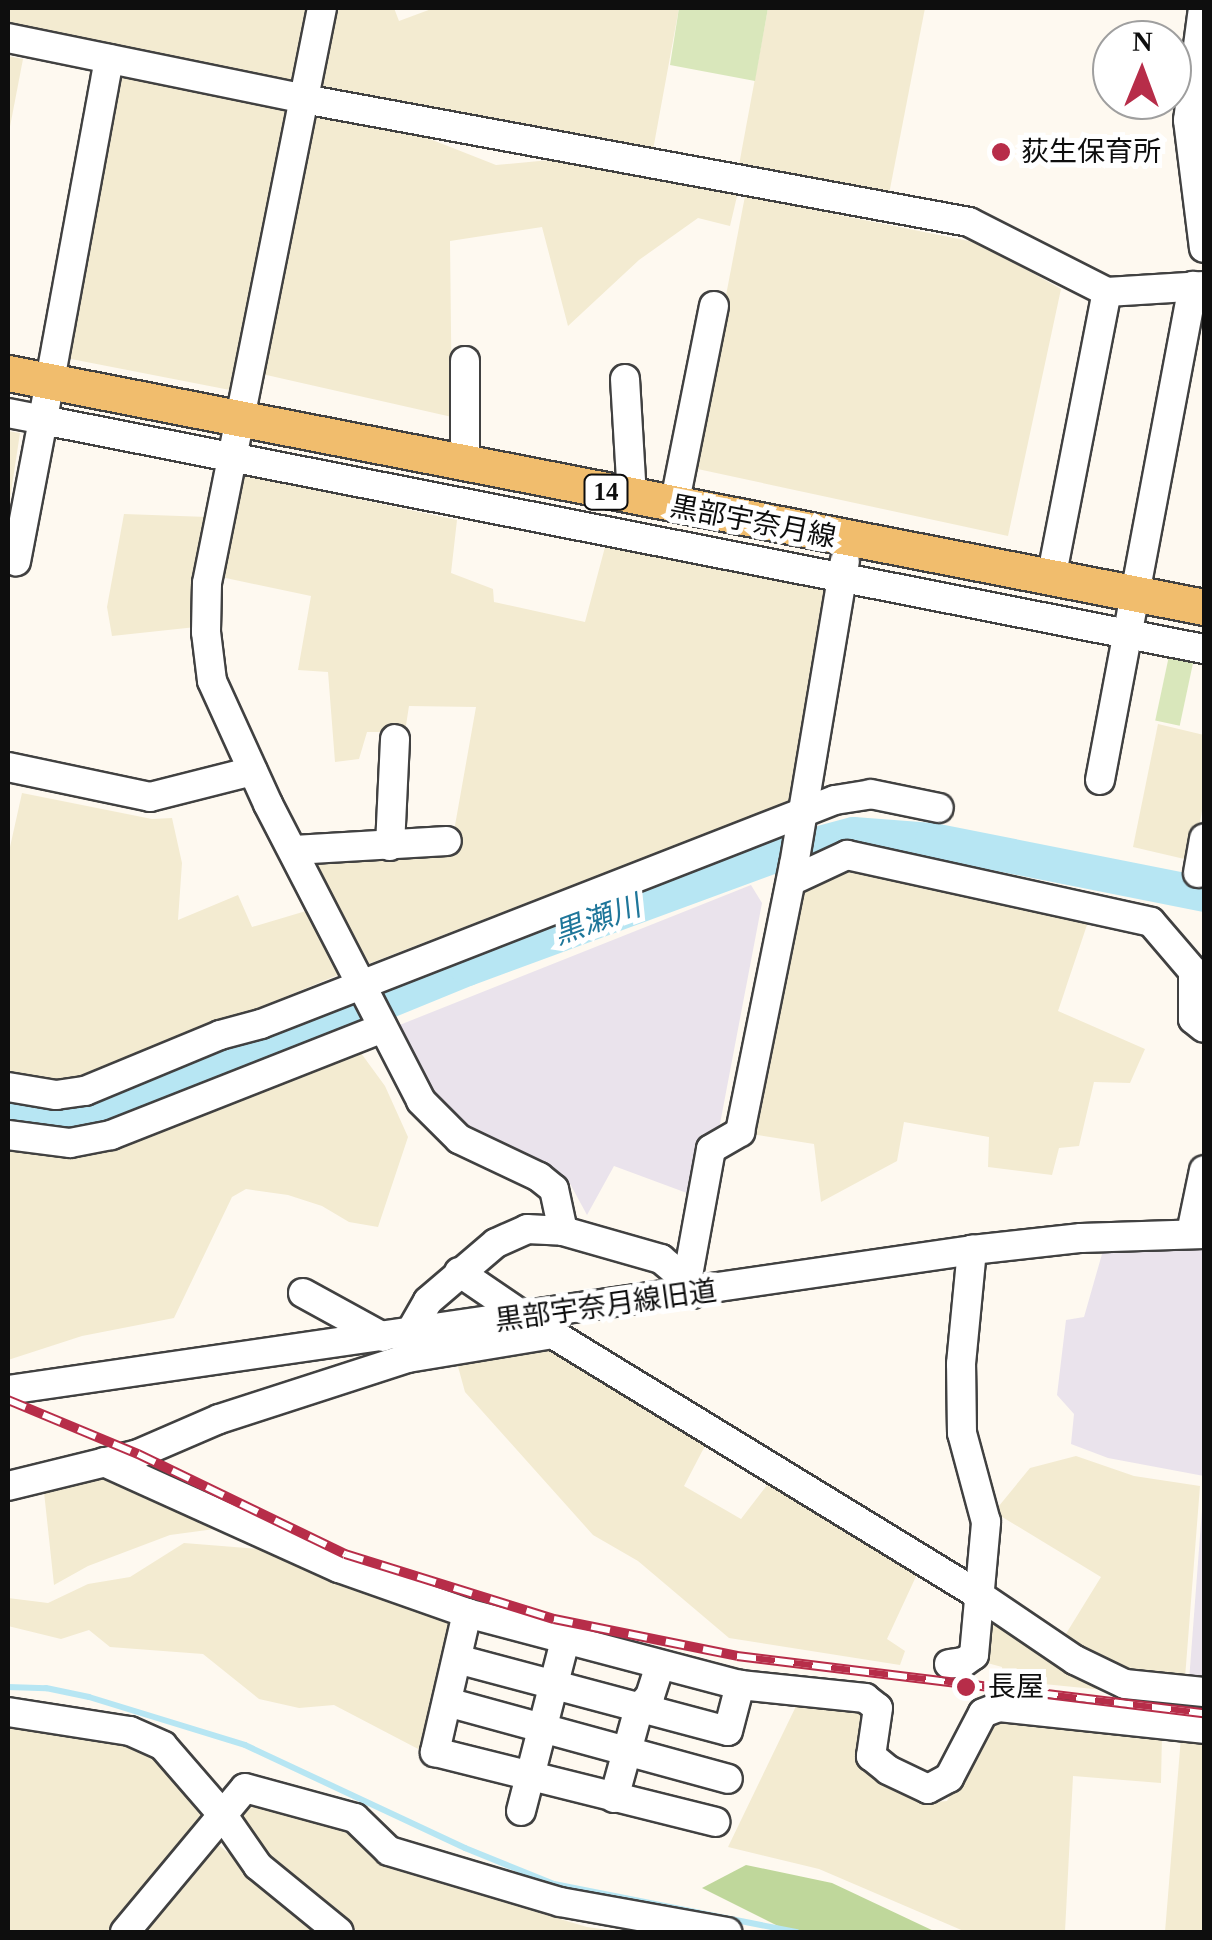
<!DOCTYPE html>
<html>
<head>
<meta charset="utf-8">
<style>
  body { margin:0 }
  #map { position:relative; width:1212px; height:1940px; overflow:hidden; background:#fef9f0; font-family:"Times New Roman","Noto Sans JP",serif }
  div>[style] { position:absolute }
  .industrial>* { inset:0; background:#eae3ec }
  .farmland>* { inset:0; background:#f3ebd1; transform-origin:0 0 }
  .green>* { inset:0; background:#d9e7bb; transform-origin:0 0 }
  .forest>* { inset:0; background:#bfd79b }
  .stream>* { height:6px; margin:-3px; padding:0 3px; transform-origin:3px; border-radius:3px; background:#b7e6f3 }
  .river>* { height:35px; margin:-17.5px; padding:0 17.5px; transform-origin:17.5px; border-radius:17.5px; background:#b7e6f3 }
  .roads { filter:drop-shadow(2px 0 #414141) drop-shadow(-2px 0 #414141) drop-shadow(0 2px #414141) drop-shadow(0 -2px #414141) }
  .minor>* { height:28px; margin:-14px; padding:0 14px; transform-origin:14px; border-radius:14px; background:#fff }
  .major>* { height:35px; margin:-17.5px; padding:0 17.5px; transform-origin:17.5px; border-radius:17.5px; background:#f1bd6d }
  .rail>* { height:10px; margin-top:-5px; transform-origin:0; background:repeating-linear-gradient(90deg,#fff 0 19px,#b72d49 0 38px); box-sizing:border-box; border-block:2px solid #b72d49 }
  .dots>* { width:28px; height:28px; translate:-50% -50%; box-sizing:border-box; border:5px solid #fff; border-radius:50% }
  span { translate:-50% -50%; white-space:nowrap; text-align:center; line-height:1.15; -webkit-text-stroke:10px #fff; paint-order:stroke }
  .shield-label span { padding:2px 8px; background:#fff; border:2px solid; border-radius:8px; -webkit-text-stroke-width:0 }
  .shield-label { font-size:25px; color:#0e0e0e; font-weight:700 }
  .poi-label { font-size:28px; color:#0e0e0e }
  .left { translate:0 -50%; text-align:left }
  .street-label { font-size:28px; color:#0e0e0e }
  .water-label { font-size:30px; color:#1e769a; font-style:italic }
  .frame { position:absolute; inset:0; border:10px solid #0e0e0e; pointer-events:none }
  .north { position:absolute; left:1092px; top:20px; width:100px; height:100px; box-sizing:border-box; background:#fff; border:2px solid #9f9f9f; border-radius:50%; rotate:1deg; font-size:28px; font-weight:700; line-height:40px; text-align:center; color:#0e0e0e }
  .north::after { content:''; display:block; margin:auto; width:35px; height:45px; background:#b72d49; clip-path:polygon(50% 0,100% 100%,50% 72%,0 100%) }
</style>
</head>
<body>
<div id="map">
  <div class="industrial">
    <div style="clip-path:polygon(751px 885px,762px 903px,719px 1129px,695px 1196px,614px 1166px,587px 1215px,568px 1180px,458px 1124px,430px 1089px,397px 1026px)"></div>
    <div style="clip-path:polygon(1204px 1246px,1204px 1476px,1108px 1458px,1071px 1444px,1074px 1414px,1057px 1395px,1066px 1320px,1084px 1317px,1104px 1247px)"></div>
    <div style="clip-path:polygon(1204px 1483px,1204px 1682px,1189px 1681px)"></div>
  </div>
  <div class="farmland">
    <div style="clip-path:polygon(8px 8px,308px 8px,294px 84px,8px 25px)"></div>
    <div style="clip-path:polygon(335px 8px,394px 8px,399px 21px,434px 8px,679px 8px,653px 150px,320px 87px)"></div>
    <div style="clip-path:polygon(768px 8px,925px 8px,889px 194px,739px 165px)"></div>
    <div style="clip-path:polygon(8px 56px,23px 59px,8px 137px)"></div>
    <div style="left:114px;top:76px;width:175px;height:286px;rotate:11deg"></div>
    <div style="clip-path:polygon(312px 112px,402px 128px,496px 165px,571px 158px,738px 192px,730px 226px,698px 218px,639px 260px,568px 326px,542px 227px,450px 241px,452px 417px,262px 374px)"></div>
    <div style="clip-path:polygon(745px 196px,979px 243px,1061px 289px,1008px 536px,693px 468px)"></div>
    <div style="clip-path:polygon(8px 431px,20px 433px,8px 512px)"></div>
    <div style="clip-path:polygon(241px 474px,457px 520px,451px 573px,493px 589px,494px 602px,585px 622px,605px 547px,829px 590px,790px 801px,363px 966px,313px 857px,451px 848px,476px 707px,409px 706px,405px 732px,367px 732px,359px 759px,335px 762px,328px 672px,298px 670px,311px 596px,221px 577px)"></div>
    <div style="clip-path:polygon(124px 514px,208px 517px,196px 627px,112px 636px,107px 607px)"></div>
    <div style="clip-path:polygon(1158px 724px,1204px 735px,1204px 800px,1193px 861px,1133px 847px)"></div>
    <div style="clip-path:polygon(22px 793px,152px 819px,172px 818px,182px 863px,178px 920px,238px 895px,252px 927px,306px 911px,338px 975px,76px 1083px,8px 1078px,8px 856px)"></div>
    <div style="clip-path:polygon(860px 867px,1089px 919px,1058px 1011px,1145px 1049px,1130px 1083px,1094px 1082px,1079px 1146px,1059px 1148px,1052px 1175px,988px 1167px,989px 1137px,904px 1122px,897px 1161px,821px 1202px,814px 1144px,751px 1134px,796px 895px,822px 875px)"></div>
    <div style="clip-path:polygon(358px 1049px,385px 1086px,408px 1137px,378px 1227px,349px 1222px,322px 1206px,288px 1195px,246px 1189px,232px 1197px,174px 1318px,82px 1336px,8px 1360px,8px 1146px,66px 1158px)"></div>
    <div style="clip-path:polygon(551px 1345px,707px 1442px,684px 1486px,741px 1519px,771px 1480px,919px 1570px,887px 1639px,905px 1651px,900px 1665px,729px 1638px,638px 1561px,593px 1535px,465px 1392px,457px 1363px)"></div>
    <div style="clip-path:polygon(1076px 1456px,1134px 1476px,1200px 1486px,1185px 1678px,1116px 1667px,1064px 1637px,1101px 1577px,994px 1512px,1030px 1468px)"></div>
    <div style="clip-path:polygon(101px 1470px,222px 1528px,170px 1535px,88px 1566px,54px 1585px,44px 1492px)"></div>
    <div style="clip-path:polygon(184px 1543px,273px 1550px,459px 1619px,422px 1751px,334px 1705px,299px 1708px,259px 1699px,203px 1654px,110px 1647px,89px 1630px,61px 1639px,8px 1626px,8px 1598px,48px 1603px,88px 1584px,130px 1577px)"></div>
    <div style="clip-path:polygon(993px 1615px,1104px 1690px,1003px 1680px,1002px 1667px,980px 1661px,983px 1624px)"></div>
    <div style="clip-path:polygon(799px 1700px,865px 1710px,861px 1768px,923px 1803px,947px 1801px,990px 1720px,1162px 1734px,1161px 1783px,1073px 1776px,1065px 1932px,966px 1932px,819px 1869px,728px 1847px)"></div>
    <div style="clip-path:polygon(8px 1723px,112px 1737px,148px 1750px,206px 1811px,107px 1932px,8px 1932px)"></div>
    <div style="clip-path:polygon(1181px 1737px,1204px 1739px,1204px 1932px,1165px 1932px)"></div>
    <div style="clip-path:polygon(251px 1805px,343px 1830px,386px 1867px,587px 1927px,623px 1932px,359px 1932px,273px 1864px,240px 1815px)"></div>
    <div style="clip-path:polygon(215px 1842px,324px 1932px,140px 1932px)"></div>
  </div>
  <div class="green">
    <div style="clip-path:polygon(679px 8px,768px 8px,755px 81px,670px 65px)"></div>
    <div style="left:1170px;top:651px;width:25px;height:71px;rotate:12deg"></div>
  </div>
  <div class="forest">
    <div style="clip-path:polygon(746px 1865px,832px 1883px,936px 1932px,790px 1932px,702px 1888px)"></div>
  </div>
  <div class="stream">
    <div style="left:8px;top:1687px;width:38px;rotate:2deg"></div>
    <div style="left:46px;top:1688px;width:44px;rotate:11.8deg"></div>
    <div style="left:89px;top:1697px;width:163px;rotate:17.1deg"></div>
    <div style="left:245px;top:1745px;width:243px;rotate:25.1deg"></div>
    <div style="left:465px;top:1848px;width:96px;rotate:22deg"></div>
    <div style="left:554px;top:1884px;width:248px;rotate:11.2deg"></div>
  </div>
  <div class="river">
    <div style="left:8px;top:1114px;width:94px;rotate:1.8deg"></div>
    <div style="left:102px;top:1117px;width:394px;rotate:-22.2deg"></div>
    <div style="left:467px;top:968px;width:324px;rotate:-20.2deg"></div>
    <div style="left:771px;top:856px;width:85px;rotate:-15deg"></div>
    <div style="left:853px;top:834px;width:79px;rotate:4.3deg"></div>
    <div style="left:932px;top:840px;width:277px;rotate:11.2deg"></div>
  </div>
  <div class="roads">
    <div class="minor">
      <div style="left:322px;top:8px;width:586px;rotate:101.31deg"></div>
      <div style="left:207px;top:583px;width:49px;rotate:91.2deg"></div>
      <div style="left:206px;top:632px;width:49px;rotate:83deg"></div>
      <div style="left:212px;top:681px;width:135px;rotate:65.5deg"></div>
      <div style="left:268px;top:804px;width:334px;rotate:62.7deg"></div>
      <div style="left:421px;top:1101px;width:54px;rotate:45deg"></div>
      <div style="left:459px;top:1139px;width:89px;rotate:25.4deg"></div>
      <div style="left:539px;top:1177px;width:19px;rotate:39deg"></div>
      <div style="left:554px;top:1189px;width:43px;rotate:77.9deg"></div>
      <div style="left:563px;top:1231px;width:102px;rotate:15.9deg"></div>
      <div style="left:661px;top:1259px;width:34px;rotate:40deg"></div>
      <div style="left:687px;top:1281px;width:14px;rotate:69deg"></div>
      <div style="left:1203px;top:8px;width:113px;rotate:97.6deg"></div>
      <div style="left:1188px;top:120px;width:129px;rotate:82.9deg"></div>
      <div style="left:8px;top:38px;width:302px;rotate:11.6deg"></div>
      <div style="left:304px;top:99px;width:676px;rotate:10.48deg"></div>
      <div style="left:969px;top:222px;width:155px;rotate:26.9deg"></div>
      <div style="left:1107px;top:292px;width:97px;rotate:-3.5deg"></div>
      <div style="left:109px;top:59px;width:367px;rotate:100.4deg"></div>
      <div style="left:43px;top:420px;width:1183px;rotate:11.16deg"></div>
      <div style="left:465px;top:361px;width:102px;rotate:90deg"></div>
      <div style="left:625px;top:379px;width:118px;rotate:86.6deg"></div>
      <div style="left:8px;top:413px;width:36px;rotate:11deg"></div>
      <div style="left:43px;top:420px;width:144px;rotate:100.8deg"></div>
      <div style="left:674px;top:506px;width:204px;rotate:-78.7deg"></div>
      <div style="left:1051px;top:579px;width:292px;rotate:-79deg"></div>
      <div style="left:8px;top:767px;width:145px;rotate:11.9deg"></div>
      <div style="left:150px;top:797px;width:106px;rotate:-14.2deg"></div>
      <div style="left:1100px;top:780px;width:503px;rotate:-79.34deg"></div>
      <div style="left:390px;top:846px;width:107px;rotate:-87.3deg"></div>
      <div style="left:294px;top:850px;width:153px;rotate:-3.4deg"></div>
      <div style="left:1198px;top:873px;width:35px;rotate:-80deg"></div>
      <div style="left:791px;top:881px;width:62px;rotate:-24.9deg"></div>
      <div style="left:847px;top:855px;width:311px;rotate:12.4deg"></div>
      <div style="left:1151px;top:922px;width:65px;rotate:49.4deg"></div>
      <div style="left:1193px;top:971px;width:48px;rotate:90deg"></div>
      <div style="left:1193px;top:1019px;width:14px;rotate:39deg"></div>
      <div style="left:8px;top:1087px;width:49px;rotate:9.5deg"></div>
      <div style="left:56px;top:1095px;width:29px;rotate:-8deg"></div>
      <div style="left:85px;top:1091px;width:146px;rotate:-22.5deg"></div>
      <div style="left:220px;top:1035px;width:42px;rotate:-15deg"></div>
      <div style="left:261px;top:1024px;width:616px;rotate:-21.32deg"></div>
      <div style="left:835px;top:800px;width:36px;rotate:-9deg"></div>
      <div style="left:871px;top:794px;width:69px;rotate:11.6deg"></div>
      <div style="left:8px;top:1135px;width:63px;rotate:7.4deg"></div>
      <div style="left:70px;top:1143px;width:42px;rotate:-11deg"></div>
      <div style="left:111px;top:1135px;width:292px;rotate:-21.5deg"></div>
      <div style="left:1191px;top:1233px;width:64px;rotate:-78.3deg"></div>
      <div style="left:459px;top:1272px;width:80px;rotate:34.3deg"></div>
      <div style="left:525px;top:1317px;width:532px;rotate:31.48deg"></div>
      <div style="left:979px;top:1595px;width:116px;rotate:34.1deg"></div>
      <div style="left:1075px;top:1660px;width:55px;rotate:25.6deg"></div>
      <div style="left:1125px;top:1684px;width:79px;rotate:5.8deg"></div>
      <div style="left:687px;top:1281px;width:134px;rotate:-79.7deg"></div>
      <div style="left:711px;top:1149px;width:34px;rotate:-30deg"></div>
      <div style="left:740px;top:1132px;width:272px;rotate:-78.6deg"></div>
      <div style="left:794px;top:865px;width:308px;rotate:-80.5deg"></div>
      <div style="left:303px;top:1293px;width:91px;rotate:28.8deg"></div>
      <div style="left:409px;top:1334px;width:38px;rotate:-60deg"></div>
      <div style="left:428px;top:1301px;width:89px;rotate:-40.5deg"></div>
      <div style="left:496px;top:1243px;width:34px;rotate:-24deg"></div>
      <div style="left:527px;top:1229px;width:36px;rotate:3deg"></div>
      <div style="left:8px;top:1390px;width:974px;rotate:-8.26deg"></div>
      <div style="left:972px;top:1250px;width:110px;rotate:-6.3deg"></div>
      <div style="left:1081px;top:1238px;width:123px;rotate:-1.9deg"></div>
      <div style="left:104px;top:1462px;width:258px;rotate:24.3deg"></div>
      <div style="left:339px;top:1568px;width:136px;rotate:19.4deg"></div>
      <div style="left:467px;top:1613px;width:282px;rotate:14.8deg"></div>
      <div style="left:740px;top:1685px;width:126px;rotate:5.9deg"></div>
      <div style="left:865px;top:1698px;width:16px;rotate:38deg"></div>
      <div style="left:878px;top:1708px;width:49px;rotate:98.3deg"></div>
      <div style="left:871px;top:1756px;width:22px;rotate:39deg"></div>
      <div style="left:888px;top:1770px;width:44px;rotate:25.4deg"></div>
      <div style="left:928px;top:1789px;width:24px;rotate:-28deg"></div>
      <div style="left:949px;top:1778px;width:73px;rotate:-62.4deg"></div>
      <div style="left:983px;top:1713px;width:17px;rotate:-21deg"></div>
      <div style="left:999px;top:1707px;width:206px;rotate:6.1deg"></div>
      <div style="left:8px;top:1486px;width:134px;rotate:-13.8deg"></div>
      <div style="left:138px;top:1454px;width:88px;rotate:-23.4deg"></div>
      <div style="left:219px;top:1419px;width:199px;rotate:-17.9deg"></div>
      <div style="left:408px;top:1358px;width:147px;rotate:-9.4deg"></div>
      <div style="left:467px;top:1613px;width:143px;rotate:103deg"></div>
      <div style="left:435px;top:1752px;width:289px;rotate:14deg"></div>
      <div style="left:457px;top:1659px;width:280px;rotate:14.9deg"></div>
      <div style="left:728px;top:1731px;width:48px;rotate:-75.4deg"></div>
      <div style="left:949px;top:1664px;width:15px;rotate:-8deg"></div>
      <div style="left:964px;top:1662px;width:12px;rotate:-35deg"></div>
      <div style="left:974px;top:1655px;width:134px;rotate:-84.8deg"></div>
      <div style="left:986px;top:1522px;width:92px;rotate:-105.1deg"></div>
      <div style="left:962px;top:1433px;width:69px;rotate:-90.8deg"></div>
      <div style="left:961px;top:1364px;width:115px;rotate:-84.5deg"></div>
      <div style="left:447px;top:1702px;width:291px;rotate:15.3deg"></div>
      <div style="left:8px;top:1712px;width:123px;rotate:8.9deg"></div>
      <div style="left:130px;top:1731px;width:36px;rotate:24deg"></div>
      <div style="left:163px;top:1746px;width:90px;rotate:49.1deg"></div>
      <div style="left:222px;top:1814px;width:63px;rotate:55.3deg"></div>
      <div style="left:258px;top:1866px;width:104px;rotate:39.2deg"></div>
      <div style="left:614px;top:1798px;width:93px;rotate:-74.5deg"></div>
      <div style="left:639px;top:1708px;width:16px;rotate:-47deg"></div>
      <div style="left:650px;top:1696px;width:33px;rotate:-72deg"></div>
      <div style="left:521px;top:1811px;width:176px;rotate:-75.5deg"></div>
      <div style="left:125px;top:1932px;width:187px;rotate:-50.2deg"></div>
      <div style="left:245px;top:1788px;width:114px;rotate:15.3deg"></div>
      <div style="left:355px;top:1818px;width:47px;rotate:44.1deg"></div>
      <div style="left:389px;top:1851px;width:178px;rotate:16.6deg"></div>
      <div style="left:560px;top:1902px;width:170px;rotate:10.2deg"></div>
    </div>
    <div class="major">
      <div style="left:8px;top:373px;width:1219px;rotate:11.07deg"></div>
    </div>
  </div>
  <div class="rail">
    <div style="left:8px;top:1400px;width:141px;rotate:22.6deg"></div>
    <div style="left:138px;top:1454px;width:230px;rotate:25.8deg"></div>
    <div style="left:345px;top:1554px;width:219px;rotate:17.3deg"></div>
    <div style="left:554px;top:1619px;width:187px;rotate:11.4deg"></div>
    <div style="left:737px;top:1656px;width:470px;rotate:7deg"></div>
  </div>
  <div class="dots">
    <div style="left:1001px;top:152px;background:#b72d49"></div>
    <div style="left:966px;top:1687px;background:#b72d49"></div>
  </div>
  <div class="shield-label">
    <span style="left:606px;top:492px">14</span>
  </div>
  <div class="poi-label">
    <span class="left" style="left:1021px;top:152px">荻生保育所</span>
    <span class="left" style="left:988px;top:1687px">長屋</span>
  </div>
  <div class="street-label">
    <span style="left:753px;top:522px;rotate:11deg">黒部宇奈月線</span>
    <span style="left:606px;top:1306px;rotate:-8deg">黒部宇奈月線旧道</span>
  </div>
  <div class="water-label">
    <span style="left:597px;top:920px;rotate:-20deg">黒瀬川</span>
  </div>
  <div class="frame"></div>
  <div class="north">N</div>
</div>
</body>
</html>
